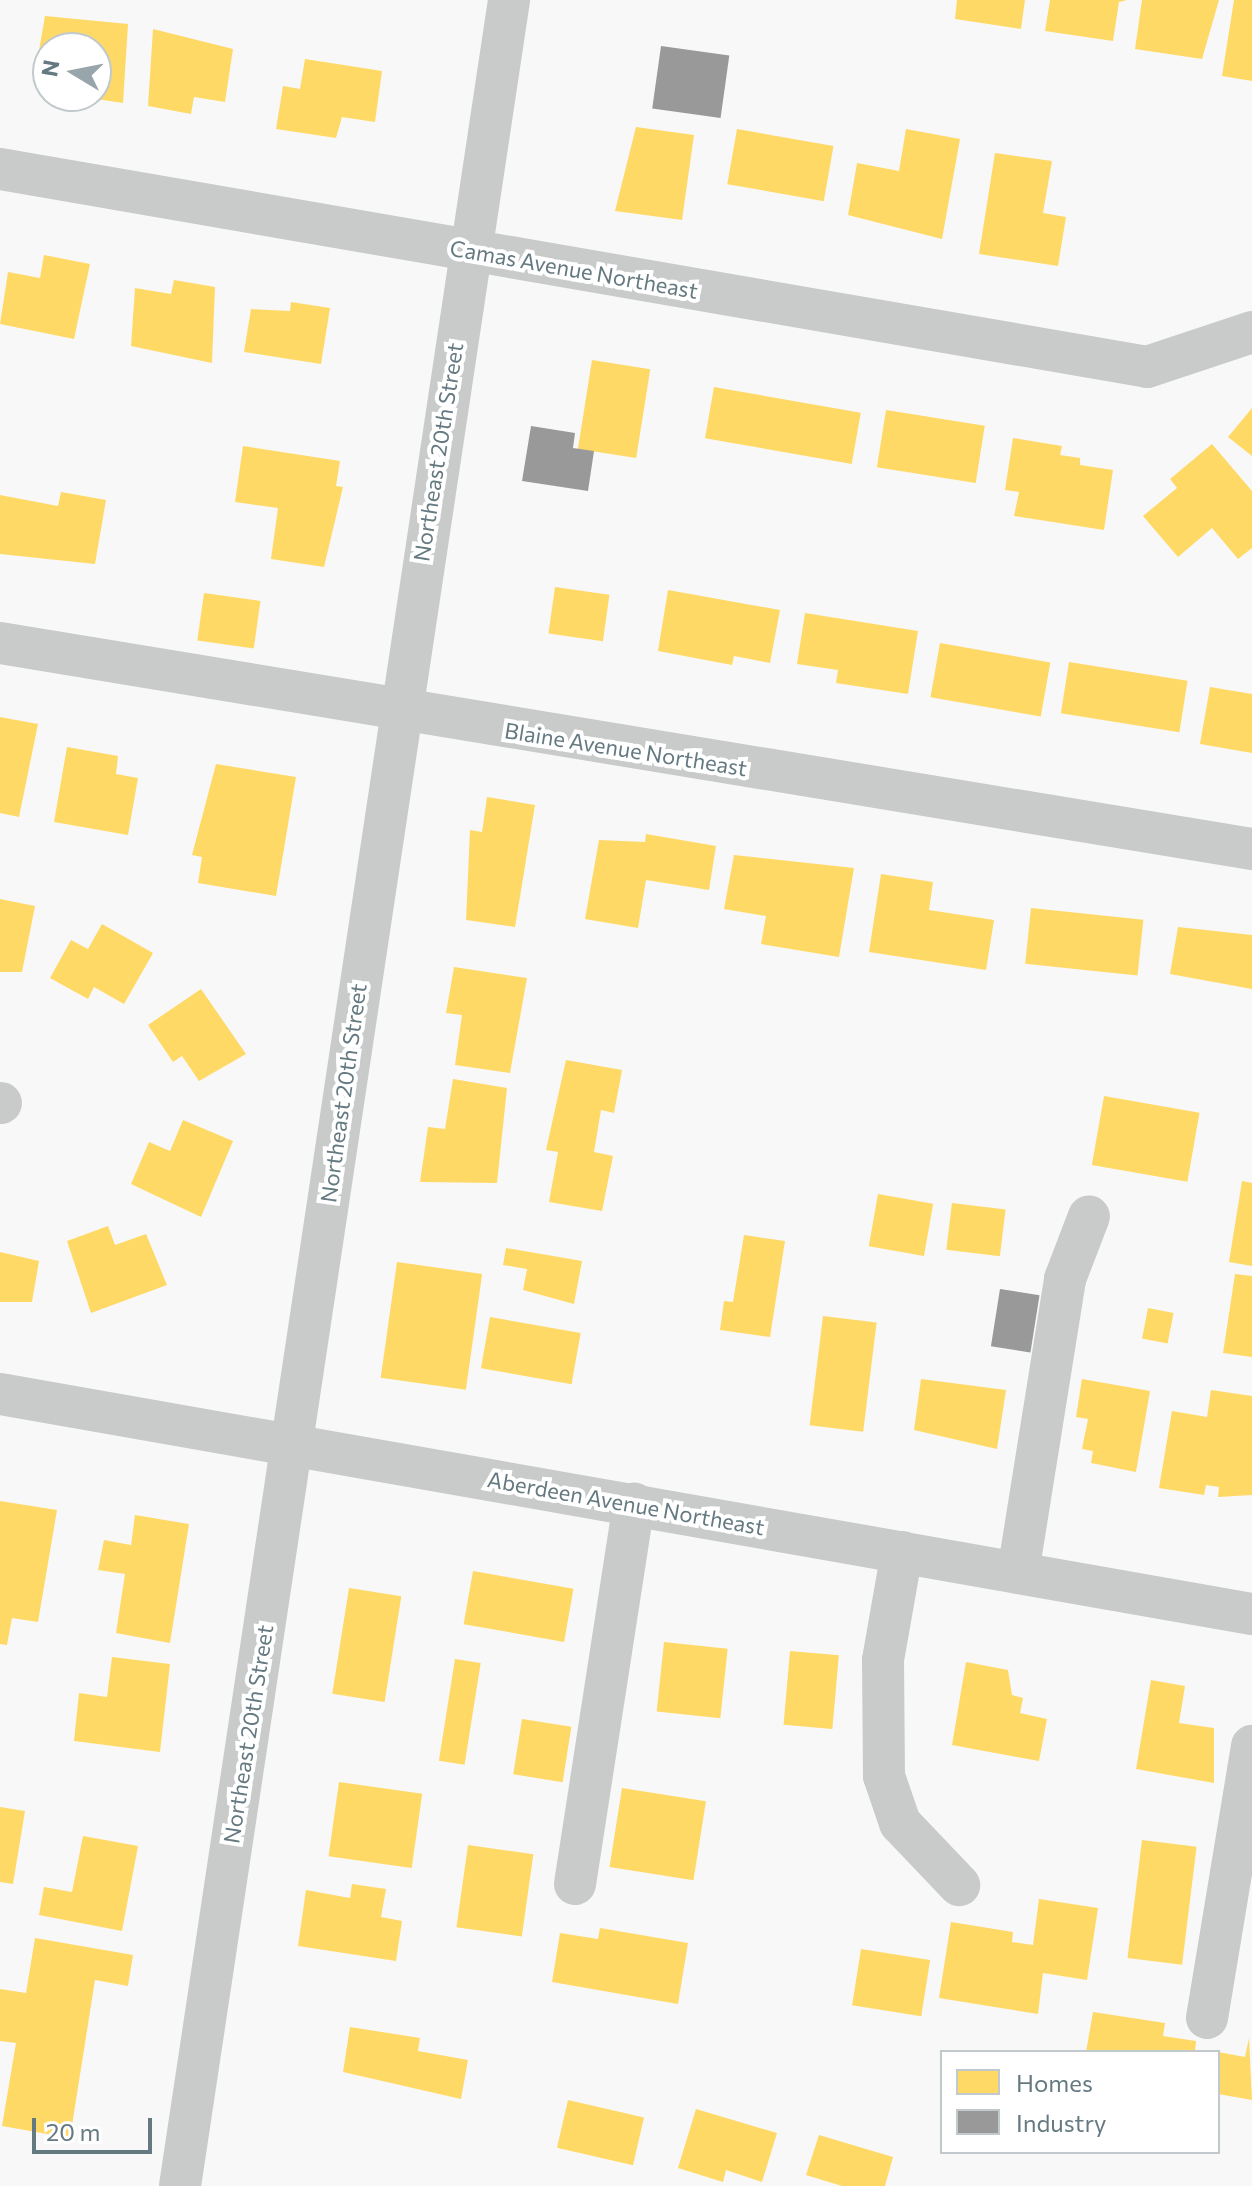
<!DOCTYPE html>
<html>
<head>
<meta charset="utf-8">
<style>
  body { margin:0 }
  #map { position:relative; width:1252px; height:2186px; overflow:hidden; background:#f8f8f8; font-family:Commissioner,sans-serif }
  div>[style] { position:absolute }
  .homes>* { inset:0; background:#ffd966; transform-origin:0 0 }
  .industry>* { inset:0; background:#999; transform-origin:0 0 }
  .minor>* { height:42px; margin:-21px; padding:0 21px; transform-origin:21px; border-radius:21px; background:#c9cbcb }
  span { translate:-50% -50%; white-space:nowrap; text-align:center; line-height:1.15; -webkit-text-stroke:8px #fff; paint-order:stroke }
  .street-label { font-size:22px; color:#657980 }
  .legend { position:absolute; left:940px; top:2050px; width:280px; height:104px; box-sizing:border-box; background:#fff; border:2px solid #c1c9cc; margin:0; padding:10px 14px; list-style:none; font-size:24px; color:#657980 }
  .legend li { display:flex; align-items:center; gap:16px; height:40px }
  .legend b { width:40px; border:2px solid #c1c9cc }
  .north { position:absolute; left:32px; top:32px; width:80px; height:80px; box-sizing:border-box; background:#fff; border:2px solid #c1c9cc; border-radius:50%; rotate:280deg; font-size:22px; font-weight:700; line-height:32px; text-align:center; color:#657980 }
  .north::after { content:''; display:block; margin:auto; width:28px; height:36px; background:#98a5aa; clip-path:polygon(50% 0,100% 100%,50% 72%,0 100%) }
  .scale { position:absolute; left:32px; top:2118px; width:120px; height:36px; box-sizing:border-box; border:4px solid #657980; border-top:0; padding-left:10px; font-size:24px; line-height:28px; white-space:nowrap; color:#657980; -webkit-text-stroke:6px #fff; paint-order:stroke }
</style>
</head>
<body>
<div id="map">
  <div class="homes">
    <div style="clip-path:polygon(957px 0,1025px 0,1021px 29px,955px 19px)"></div>
    <div style="clip-path:polygon(1050px 0,1127px 0,1119px 2px,1113px 41px,1045px 31px)"></div>
    <div style="clip-path:polygon(1142px 0,1219px 0,1202px 59px,1135px 49px)"></div>
    <div style="clip-path:polygon(1234px 0,1252px 0,1252px 81px,1222px 76px)"></div>
    <div style="clip-path:polygon(45px 16px,128px 24px,123px 103px,96px 99px,96px 48px,48px 48px,48px 70px,36px 68px)"></div>
    <div style="clip-path:polygon(153px 29px,233px 49px,225px 102px,194px 97px,191px 114px,148px 106px)"></div>
    <div style="clip-path:polygon(305px 59px,382px 71px,375px 122px,342px 117px,336px 138px,276px 129px,283px 86px,300px 89px)"></div>
    <div style="clip-path:polygon(636px 127px,694px 135px,682px 220px,615px 211px)"></div>
    <div style="left:737px;top:129px;width:98px;height:56px;rotate:10deg"></div>
    <div style="clip-path:polygon(906px 129px,960px 139px,942px 239px,848px 215px,857px 163px,899px 171px)"></div>
    <div style="clip-path:polygon(995px 153px,1052px 161px,1043px 213px,1066px 217px,1058px 266px,979px 254px)"></div>
    <div style="clip-path:polygon(44px 255px,90px 264px,74px 339px,0 324px,8px 272px,40px 278px)"></div>
    <div style="clip-path:polygon(174px 280px,215px 287px,212px 363px,131px 346px,135px 288px,171px 294px)"></div>
    <div style="clip-path:polygon(291px 302px,330px 308px,321px 364px,244px 352px,251px 309px,290px 311px)"></div>
    <div style="left:592px;top:360px;width:59px;height:90px;rotate:9deg"></div>
    <div style="left:714px;top:387px;width:149px;height:52px;rotate:10deg"></div>
    <div style="clip-path:polygon(1252px 408px,1252px 456px,1228px 437px)"></div>
    <div style="left:886px;top:410px;width:100px;height:58px;rotate:9deg"></div>
    <div style="clip-path:polygon(1013px 438px,1062px 446px,1060px 455px,1080px 458px,1080px 465px,1113px 470px,1104px 530px,1014px 516px,1019px 492px,1005px 490px)"></div>
    <div style="clip-path:polygon(1212px 444px,1252px 491px,1252px 548px,1238px 559px,1212px 528px,1178px 557px,1143px 516px,1177px 488px,1170px 479px)"></div>
    <div style="clip-path:polygon(243px 446px,340px 461px,336px 486px,343px 487px,324px 567px,271px 559px,278px 508px,235px 502px)"></div>
    <div style="clip-path:polygon(61px 492px,106px 500px,95px 564px,0 554px,0 495px,58px 506px)"></div>
    <div style="left:555px;top:587px;width:55px;height:47px;rotate:8deg"></div>
    <div style="clip-path:polygon(668px 590px,780px 610px,770px 663px,734px 656px,732px 665px,658px 651px)"></div>
    <div style="left:204px;top:593px;width:57px;height:48px;rotate:8deg"></div>
    <div style="clip-path:polygon(805px 613px,918px 631px,908px 694px,836px 683px,838px 670px,797px 664px)"></div>
    <div style="left:940px;top:643px;width:112px;height:55px;rotate:10deg"></div>
    <div style="left:1069px;top:662px;width:120px;height:52px;rotate:9deg"></div>
    <div style="clip-path:polygon(1210px 687px,1252px 694px,1252px 753px,1200px 744px)"></div>
    <div style="clip-path:polygon(0 717px,38px 724px,19px 817px,0 813px)"></div>
    <div style="clip-path:polygon(67px 747px,118px 756px,116px 774px,138px 778px,128px 835px,54px 822px)"></div>
    <div style="clip-path:polygon(216px 764px,296px 777px,276px 896px,198px 883px,202px 857px,192px 855px)"></div>
    <div style="clip-path:polygon(487px 797px,535px 805px,515px 927px,466px 920px,470px 830px,482px 832px)"></div>
    <div style="clip-path:polygon(646px 834px,716px 846px,709px 890px,646px 880px,638px 928px,585px 919px,599px 840px,645px 842px)"></div>
    <div style="clip-path:polygon(734px 855px,854px 868px,839px 957px,761px 944px,766px 916px,724px 909px)"></div>
    <div style="clip-path:polygon(881px 874px,933px 882px,929px 910px,994px 920px,986px 970px,869px 952px)"></div>
    <div style="clip-path:polygon(0 899px,35px 906px,22px 972px,0 972px)"></div>
    <div style="left:1031px;top:908px;width:113px;height:56px;rotate:6deg"></div>
    <div style="clip-path:polygon(102px 924px,153px 953px,124px 1004px,94px 987px,88px 999px,50px 978px,71px 940px,88px 949px)"></div>
    <div style="clip-path:polygon(1178px 927px,1252px 935px,1252px 989px,1170px 974px)"></div>
    <div style="clip-path:polygon(454px 967px,527px 978px,510px 1073px,455px 1065px,462px 1015px,446px 1013px)"></div>
    <div style="clip-path:polygon(201px 989px,246px 1054px,199px 1081px,182px 1056px,173px 1062px,148px 1025px)"></div>
    <div style="clip-path:polygon(566px 1060px,622px 1070px,614px 1113px,601px 1110px,594px 1152px,613px 1156px,602px 1211px,549px 1202px,558px 1152px,546px 1150px)"></div>
    <div style="clip-path:polygon(453px 1079px,507px 1088px,497px 1183px,420px 1182px,428px 1127px,445px 1129px)"></div>
    <div style="left:1104px;top:1096px;width:97px;height:70px;rotate:10deg"></div>
    <div style="clip-path:polygon(183px 1120px,233px 1141px,201px 1217px,131px 1184px,149px 1142px,170px 1151px)"></div>
    <div style="clip-path:polygon(1242px 1181px,1252px 1183px,1252px 1266px,1229px 1262px)"></div>
    <div style="left:878px;top:1194px;width:56px;height:53px;rotate:10deg"></div>
    <div style="left:952px;top:1203px;width:54px;height:47px;rotate:7deg"></div>
    <div style="clip-path:polygon(108px 1226px,115px 1245px,146px 1234px,167px 1285px,91px 1313px,67px 1241px)"></div>
    <div style="clip-path:polygon(744px 1235px,785px 1241px,770px 1337px,720px 1330px,724px 1301px,733px 1302px)"></div>
    <div style="clip-path:polygon(506px 1248px,582px 1261px,574px 1304px,523px 1290px,527px 1269px,503px 1265px)"></div>
    <div style="clip-path:polygon(0 1252px,39px 1261px,32px 1302px,0 1302px)"></div>
    <div style="left:397px;top:1262px;width:86px;height:117px;rotate:8deg"></div>
    <div style="clip-path:polygon(1235px 1274px,1252px 1276px,1252px 1357px,1223px 1353px)"></div>
    <div style="left:1148px;top:1308px;width:26px;height:31px;rotate:11deg"></div>
    <div style="left:823px;top:1316px;width:54px;height:110px;rotate:7deg"></div>
    <div style="left:490px;top:1317px;width:92px;height:52px;rotate:10deg"></div>
    <div style="clip-path:polygon(921px 1379px,1006px 1390px,997px 1449px,914px 1430px)"></div>
    <div style="clip-path:polygon(1082px 1379px,1150px 1391px,1136px 1472px,1091px 1463px,1093px 1451px,1082px 1449px,1088px 1419px,1076px 1417px)"></div>
    <div style="clip-path:polygon(1211px 1390px,1252px 1396px,1252px 1495px,1218px 1497px,1219px 1487px,1206px 1485px,1204px 1495px,1159px 1488px,1172px 1411px,1207px 1417px)"></div>
    <div style="clip-path:polygon(0 1501px,57px 1510px,38px 1622px,12px 1618px,7px 1645px,0 1644px)"></div>
    <div style="clip-path:polygon(135px 1515px,189px 1524px,170px 1643px,116px 1633px,125px 1574px,98px 1570px,104px 1540px,131px 1545px)"></div>
    <div style="left:473px;top:1571px;width:102px;height:54px;rotate:10deg"></div>
    <div style="left:349px;top:1588px;width:53px;height:107px;rotate:9deg"></div>
    <div style="left:664px;top:1642px;width:64px;height:70px;rotate:6deg"></div>
    <div style="left:790px;top:1651px;width:49px;height:74px;rotate:5deg"></div>
    <div style="clip-path:polygon(112px 1657px,170px 1664px,160px 1752px,74px 1741px,79px 1693px,107px 1697px)"></div>
    <div style="left:455px;top:1659px;width:26px;height:103px;rotate:9deg"></div>
    <div style="clip-path:polygon(966px 1662px,1008px 1670px,1012px 1695px,1023px 1698px,1020px 1713px,1047px 1719px,1039px 1761px,952px 1745px)"></div>
    <div style="clip-path:polygon(1151px 1680px,1185px 1686px,1179px 1723px,1214px 1728px,1214px 1783px,1136px 1769px)"></div>
    <div style="left:522px;top:1719px;width:50px;height:56px;rotate:9deg"></div>
    <div style="left:339px;top:1782px;width:84px;height:75px;rotate:8deg"></div>
    <div style="left:622px;top:1788px;width:85px;height:80px;rotate:9deg"></div>
    <div style="clip-path:polygon(0 1807px,25px 1811px,13px 1884px,0 1882px)"></div>
    <div style="clip-path:polygon(83px 1836px,138px 1846px,122px 1931px,39px 1915px,44px 1887px,72px 1892px)"></div>
    <div style="left:1142px;top:1840px;width:55px;height:119px;rotate:7deg"></div>
    <div style="left:468px;top:1845px;width:66px;height:83px;rotate:8deg"></div>
    <div style="clip-path:polygon(352px 1884px,386px 1889px,381px 1917px,402px 1921px,396px 1961px,298px 1946px,306px 1890px,350px 1898px)"></div>
    <div style="clip-path:polygon(1039px 1899px,1098px 1908px,1087px 1980px,1043px 1973px,1038px 2014px,939px 1998px,951px 1922px,1013px 1932px,1012px 1942px,1033px 1945px)"></div>
    <div style="clip-path:polygon(600px 1928px,688px 1943px,678px 2004px,552px 1982px,560px 1933px,598px 1939px)"></div>
    <div style="clip-path:polygon(35px 1938px,133px 1955px,128px 1986px,95px 1980px,70px 2138px,2px 2126px,16px 2043px,0 2041px,0 1989px,26px 1993px)"></div>
    <div style="left:861px;top:1949px;width:70px;height:57px;rotate:9deg"></div>
    <div style="clip-path:polygon(1093px 2012px,1165px 2023px,1163px 2036px,1196px 2041px,1195px 2052px,1086px 2052px)"></div>
    <div style="clip-path:polygon(350px 2027px,420px 2038px,418px 2051px,468px 2060px,461px 2099px,343px 2072px)"></div>
    <div style="clip-path:polygon(1249px 2038px,1252px 2100px,1218px 2094px,1218px 2052px,1245px 2057px)"></div>
    <div style="left:568px;top:2100px;width:78px;height:49px;rotate:13deg"></div>
    <div style="clip-path:polygon(696px 2109px,777px 2133px,762px 2182px,726px 2170px,723px 2182px,678px 2168px)"></div>
    <div style="clip-path:polygon(819px 2135px,893px 2157px,885px 2186px,842px 2186px,806px 2175px)"></div>
  </div>
  <div class="industry">
    <div style="left:661px;top:46px;width:69px;height:63px;rotate:8deg"></div>
    <div style="clip-path:polygon(531px 426px,575px 433px,573px 448px,594px 451px,588px 491px,522px 481px)"></div>
    <div style="left:1000px;top:1289px;width:40px;height:58px;rotate:9deg"></div>
  </div>
  <div class="minor">
    <div style="left:0;top:169px;width:1164px;rotate:9.79deg"></div>
    <div style="left:1147px;top:367px;width:111px;rotate:-18.4deg"></div>
    <div style="left:0;top:643px;width:1269px;rotate:9.34deg"></div>
    <div style="left:0;top:1103px;width:1px"></div>
    <div style="left:0;top:1394px;width:1271px;rotate:9.97deg"></div>
    <div style="left:902px;top:1552px;width:110px;rotate:100deg"></div>
    <div style="left:883px;top:1660px;width:116px;rotate:89.5deg"></div>
    <div style="left:884px;top:1776px;width:50px;rotate:71.2deg"></div>
    <div style="left:900px;top:1823px;width:86px;rotate:46.4deg"></div>
    <div style="left:1018px;top:1573px;width:298px;rotate:-80.9deg"></div>
    <div style="left:1065px;top:1279px;width:67px;rotate:-69.1deg"></div>
    <div style="left:575px;top:1884px;width:385px;rotate:-81.2deg"></div>
    <div style="left:1207px;top:2018px;width:276px;rotate:-80.6deg"></div>
    <div style="left:180px;top:2186px;width:2211px;rotate:-81.44deg"></div>
  </div>
  <div class="street-label">
    <span style="left:574px;top:269px;rotate:10deg">Camas Avenue Northeast</span>
    <span style="left:438px;top:452px;rotate:-81deg">Northeast 20th Street</span>
    <span style="left:626px;top:749px;rotate:9deg">Blaine Avenue Northeast</span>
    <span style="left:343px;top:1093px;rotate:-82deg">Northeast 20th Street</span>
    <span style="left:626px;top:1503px;rotate:10deg">Aberdeen Avenue Northeast</span>
    <span style="left:248px;top:1734px;rotate:-81deg">Northeast 20th Street</span>
  </div>
  <ul class="legend">
  <li><b style="height:22px;background:#ffd966"></b>Homes</li>
  <li><b style="height:22px;background:#999"></b>Industry</li>
  </ul>
  <div class="north">N</div>
  <div class="scale">20 m</div>
</div>
</body>
</html>
